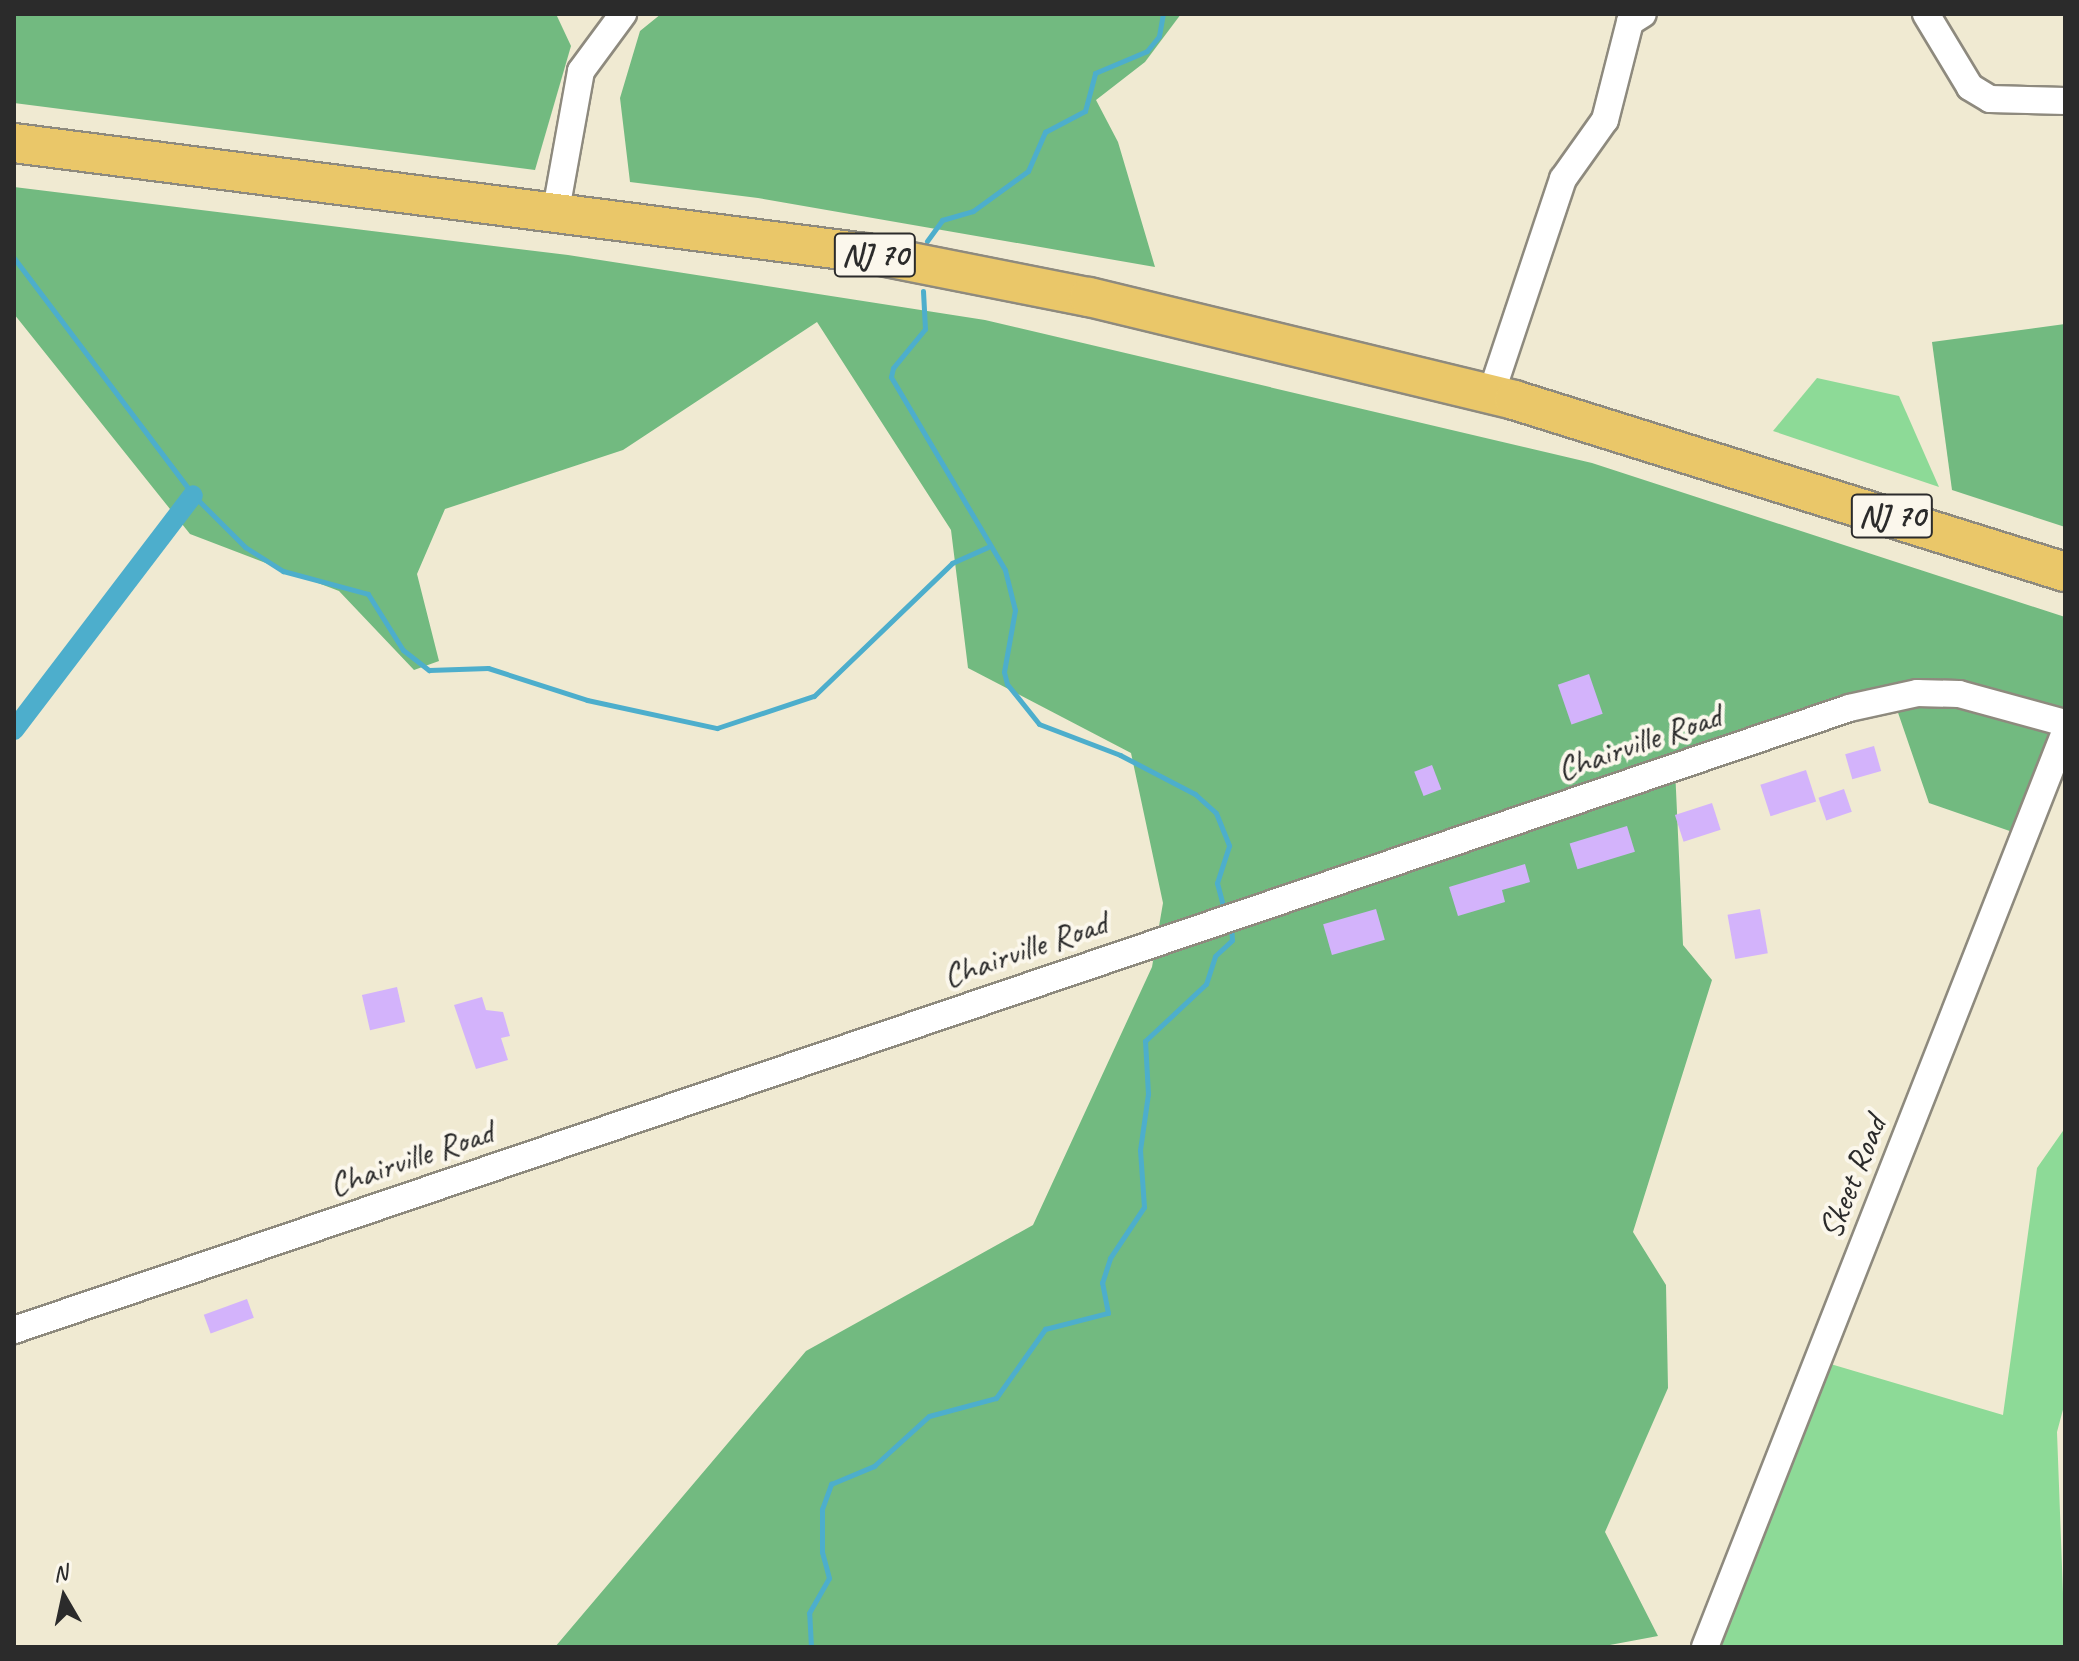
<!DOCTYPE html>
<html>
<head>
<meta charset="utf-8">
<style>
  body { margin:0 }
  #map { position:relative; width:2079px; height:1661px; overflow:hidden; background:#f0ead2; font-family:Caveat,sans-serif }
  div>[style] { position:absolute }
  .green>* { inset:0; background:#8dda97 }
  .forest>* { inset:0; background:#72ba80 }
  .stream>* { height:5px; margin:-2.5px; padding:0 2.5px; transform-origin:2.5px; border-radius:2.5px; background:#4daecc }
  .canal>* { height:20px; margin:-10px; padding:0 10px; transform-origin:10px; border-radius:10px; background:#4daecc }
  .building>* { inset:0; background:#d3b3fb; transform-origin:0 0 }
  .roads { filter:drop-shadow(2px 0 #8e8a7e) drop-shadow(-2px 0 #8e8a7e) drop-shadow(0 2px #8e8a7e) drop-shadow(0 -2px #8e8a7e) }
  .minor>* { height:26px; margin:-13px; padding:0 13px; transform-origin:13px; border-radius:13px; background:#fff }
  .highway>* { height:38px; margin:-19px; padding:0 19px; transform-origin:19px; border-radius:19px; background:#eac769 }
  span { translate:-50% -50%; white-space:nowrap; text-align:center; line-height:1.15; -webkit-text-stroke:8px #fbf7ec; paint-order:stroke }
  .shield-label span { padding:2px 6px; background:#fbf7ec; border:2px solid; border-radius:6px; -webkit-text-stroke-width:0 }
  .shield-label { font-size:32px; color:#2b2b2b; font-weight:700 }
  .street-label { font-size:34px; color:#2b2b2b }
  .frame { position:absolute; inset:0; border:16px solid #2b2b2b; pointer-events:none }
  .north { position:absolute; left:24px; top:1557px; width:80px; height:80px; -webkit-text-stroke:6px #fbf7ec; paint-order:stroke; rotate:351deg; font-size:22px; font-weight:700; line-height:32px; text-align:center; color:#2b2b2b }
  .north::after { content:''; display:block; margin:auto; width:28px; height:36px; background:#2b2b2b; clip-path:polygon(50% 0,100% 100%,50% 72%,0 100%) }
</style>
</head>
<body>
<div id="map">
  <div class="green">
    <div style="clip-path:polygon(1817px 378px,1899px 396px,1939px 487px,1773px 431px)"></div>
    <div style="clip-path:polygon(2065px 1128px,2065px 1402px,2057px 1432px,2065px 1647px,1699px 1647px,1817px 1360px,2003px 1415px,2037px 1168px)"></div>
  </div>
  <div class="forest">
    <div style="clip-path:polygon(14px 14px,556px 14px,571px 46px,535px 170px,14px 103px)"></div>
    <div style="clip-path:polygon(661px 14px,1181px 14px,1145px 62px,1096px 100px,1118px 142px,1155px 267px,758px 198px,630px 182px,620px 98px,640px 31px)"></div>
    <div style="clip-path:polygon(14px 187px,568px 255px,985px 320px,1592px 463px,2065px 617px,2065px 728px,2027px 837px,1929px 803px,1894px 701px,1675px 768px,1683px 945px,1712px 980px,1633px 1232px,1666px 1285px,1668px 1388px,1605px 1532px,1658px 1636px,1599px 1647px,555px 1647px,806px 1351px,1033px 1225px,1152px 967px,1163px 903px,1131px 753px,968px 668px,951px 530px,817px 322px,623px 450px,445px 509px,417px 574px,439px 661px,414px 670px,339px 591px,190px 534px,14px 314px)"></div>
    <div style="clip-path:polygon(2065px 324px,2065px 527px,1952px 490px,1932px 342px)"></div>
  </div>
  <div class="stream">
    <div style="left:927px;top:241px;width:26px;rotate:-54deg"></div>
    <div style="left:942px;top:220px;width:32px;rotate:-16deg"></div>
    <div style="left:973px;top:211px;width:68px;rotate:-36deg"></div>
    <div style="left:1028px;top:171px;width:43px;rotate:-66.4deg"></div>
    <div style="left:1045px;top:132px;width:45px;rotate:-27.7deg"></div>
    <div style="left:1085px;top:111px;width:39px;rotate:-75deg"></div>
    <div style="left:1095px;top:73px;width:56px;rotate:-22.9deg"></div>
    <div style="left:1147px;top:51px;width:19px;rotate:-51deg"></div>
    <div style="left:1159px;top:36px;width:22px;rotate:-80deg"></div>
    <div style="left:14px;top:258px;width:297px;rotate:52.9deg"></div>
    <div style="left:193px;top:495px;width:74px;rotate:45deg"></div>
    <div style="left:245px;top:547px;width:45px;rotate:32.3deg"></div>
    <div style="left:283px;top:571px;width:88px;rotate:15.1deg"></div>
    <div style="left:368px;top:594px;width:66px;rotate:58deg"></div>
    <div style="left:403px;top:650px;width:33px;rotate:38deg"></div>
    <div style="left:429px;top:670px;width:59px;rotate:-1.9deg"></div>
    <div style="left:488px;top:668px;width:104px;rotate:17.9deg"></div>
    <div style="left:587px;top:700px;width:133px;rotate:12.2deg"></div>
    <div style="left:717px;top:728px;width:102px;rotate:-18.3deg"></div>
    <div style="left:814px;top:696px;width:192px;rotate:-43.9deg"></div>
    <div style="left:952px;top:563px;width:39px;rotate:-24deg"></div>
    <div style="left:923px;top:291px;width:38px;rotate:87deg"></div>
    <div style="left:925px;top:329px;width:50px;rotate:129.4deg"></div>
    <div style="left:893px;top:368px;width:9px;rotate:103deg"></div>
    <div style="left:891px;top:377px;width:224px;rotate:59.4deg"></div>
    <div style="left:1005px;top:570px;width:41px;rotate:76deg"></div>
    <div style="left:1015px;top:610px;width:63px;rotate:100.1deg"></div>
    <div style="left:1004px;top:672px;width:12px;rotate:76deg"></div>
    <div style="left:1007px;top:684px;width:51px;rotate:51.3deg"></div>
    <div style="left:1039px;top:724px;width:87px;rotate:20.9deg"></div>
    <div style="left:1120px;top:755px;width:85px;rotate:27.5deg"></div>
    <div style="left:1195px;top:794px;width:28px;rotate:42deg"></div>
    <div style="left:1216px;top:813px;width:35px;rotate:68deg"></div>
    <div style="left:1229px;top:846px;width:39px;rotate:108deg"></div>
    <div style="left:1217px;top:883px;width:27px;rotate:75deg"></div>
    <div style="left:811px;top:1647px;width:34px;rotate:-93deg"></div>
    <div style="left:809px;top:1613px;width:40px;rotate:-60.3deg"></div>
    <div style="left:829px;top:1578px;width:27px;rotate:-105deg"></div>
    <div style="left:822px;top:1552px;width:43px;rotate:-90deg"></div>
    <div style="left:822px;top:1509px;width:27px;rotate:-70deg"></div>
    <div style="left:831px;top:1484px;width:47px;rotate:-22.7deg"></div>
    <div style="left:874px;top:1466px;width:74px;rotate:-42.3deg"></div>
    <div style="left:929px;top:1416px;width:69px;rotate:-15deg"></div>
    <div style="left:996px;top:1398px;width:85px;rotate:-54.6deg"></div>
    <div style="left:1045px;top:1329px;width:65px;rotate:-14.3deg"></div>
    <div style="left:1108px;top:1313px;width:31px;rotate:-101deg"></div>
    <div style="left:1102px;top:1283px;width:26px;rotate:-72deg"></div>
    <div style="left:1110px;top:1258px;width:61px;rotate:-56.3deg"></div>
    <div style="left:1144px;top:1207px;width:57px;rotate:-94deg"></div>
    <div style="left:1140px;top:1150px;width:57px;rotate:-81.9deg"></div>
    <div style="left:1148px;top:1094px;width:53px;rotate:-93.2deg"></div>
    <div style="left:1145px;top:1041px;width:83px;rotate:-43.1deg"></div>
    <div style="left:1206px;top:984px;width:29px;rotate:-72deg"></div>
    <div style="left:1215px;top:956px;width:23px;rotate:-43deg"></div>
    <div style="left:1232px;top:940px;width:14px;rotate:-94deg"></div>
  </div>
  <div class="canal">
    <div style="left:14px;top:730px;width:295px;rotate:-52.7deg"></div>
  </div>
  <div class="building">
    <div style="left:1589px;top:674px;width:42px;height:33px;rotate:71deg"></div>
    <div style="left:1874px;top:746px;width:26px;height:30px;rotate:74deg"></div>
    <div style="left:1432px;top:765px;width:26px;height:19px;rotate:69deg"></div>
    <div style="left:1806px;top:770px;width:33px;height:48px;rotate:72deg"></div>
    <div style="left:1844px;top:789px;width:24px;height:27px;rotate:71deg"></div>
    <div style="left:1712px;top:803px;width:28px;height:39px;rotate:72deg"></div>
    <div style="left:1627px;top:826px;width:27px;height:60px;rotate:73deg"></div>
    <div style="clip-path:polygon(1525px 864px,1530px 882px,1502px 890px,1505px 902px,1458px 916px,1449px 887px)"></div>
    <div style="left:1376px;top:909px;width:32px;height:55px;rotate:74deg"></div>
    <div style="left:1760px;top:909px;width:45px;height:33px;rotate:80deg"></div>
    <div style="left:397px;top:987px;width:36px;height:36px;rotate:77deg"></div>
    <div style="clip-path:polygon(482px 997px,486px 1010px,503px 1012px,510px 1036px,501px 1038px,508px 1060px,476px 1069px,454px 1005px)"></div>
    <div style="left:247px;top:1299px;width:20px;height:46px;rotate:70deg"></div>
  </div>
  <div class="roads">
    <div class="minor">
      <div style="left:1926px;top:14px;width:85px;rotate:58.9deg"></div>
      <div style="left:1970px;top:87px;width:23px;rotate:31deg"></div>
      <div style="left:1990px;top:99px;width:75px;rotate:1.5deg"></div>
      <div style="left:556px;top:210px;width:141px;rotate:-79.8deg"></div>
      <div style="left:581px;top:71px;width:71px;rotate:-53.6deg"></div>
      <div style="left:1491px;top:394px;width:227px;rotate:-71.5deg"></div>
      <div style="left:1563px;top:179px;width:72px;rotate:-54.6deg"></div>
      <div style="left:1605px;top:120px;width:101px;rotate:-75.7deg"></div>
      <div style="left:1630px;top:22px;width:15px;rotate:-32deg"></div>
      <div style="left:14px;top:1330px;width:1938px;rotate:-18.72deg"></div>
      <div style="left:1849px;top:708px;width:70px;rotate:-12.4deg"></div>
      <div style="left:1917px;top:693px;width:42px;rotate:1.4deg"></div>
      <div style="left:1959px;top:694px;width:110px;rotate:15.3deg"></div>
      <div style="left:1705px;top:1647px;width:983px;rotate:-68.52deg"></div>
    </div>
    <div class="highway">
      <div style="left:14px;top:143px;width:859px;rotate:7.36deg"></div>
      <div style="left:866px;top:253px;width:227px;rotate:11.2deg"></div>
      <div style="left:1089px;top:297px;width:437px;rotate:13.6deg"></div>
      <div style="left:1514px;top:400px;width:577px;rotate:17.34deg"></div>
    </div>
  </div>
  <div class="shield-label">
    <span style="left:875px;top:255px">NJ 70</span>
    <span style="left:1892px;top:516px">NJ 70</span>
  </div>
  <div class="street-label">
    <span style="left:1639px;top:742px;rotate:-19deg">Chairville Road</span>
    <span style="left:1025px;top:949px;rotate:-19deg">Chairville Road</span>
    <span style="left:411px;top:1158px;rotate:-19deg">Chairville Road</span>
    <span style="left:1852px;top:1177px;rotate:-68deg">Skeet Road</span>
  </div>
  <div class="frame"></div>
  <div class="north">N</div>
</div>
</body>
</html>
